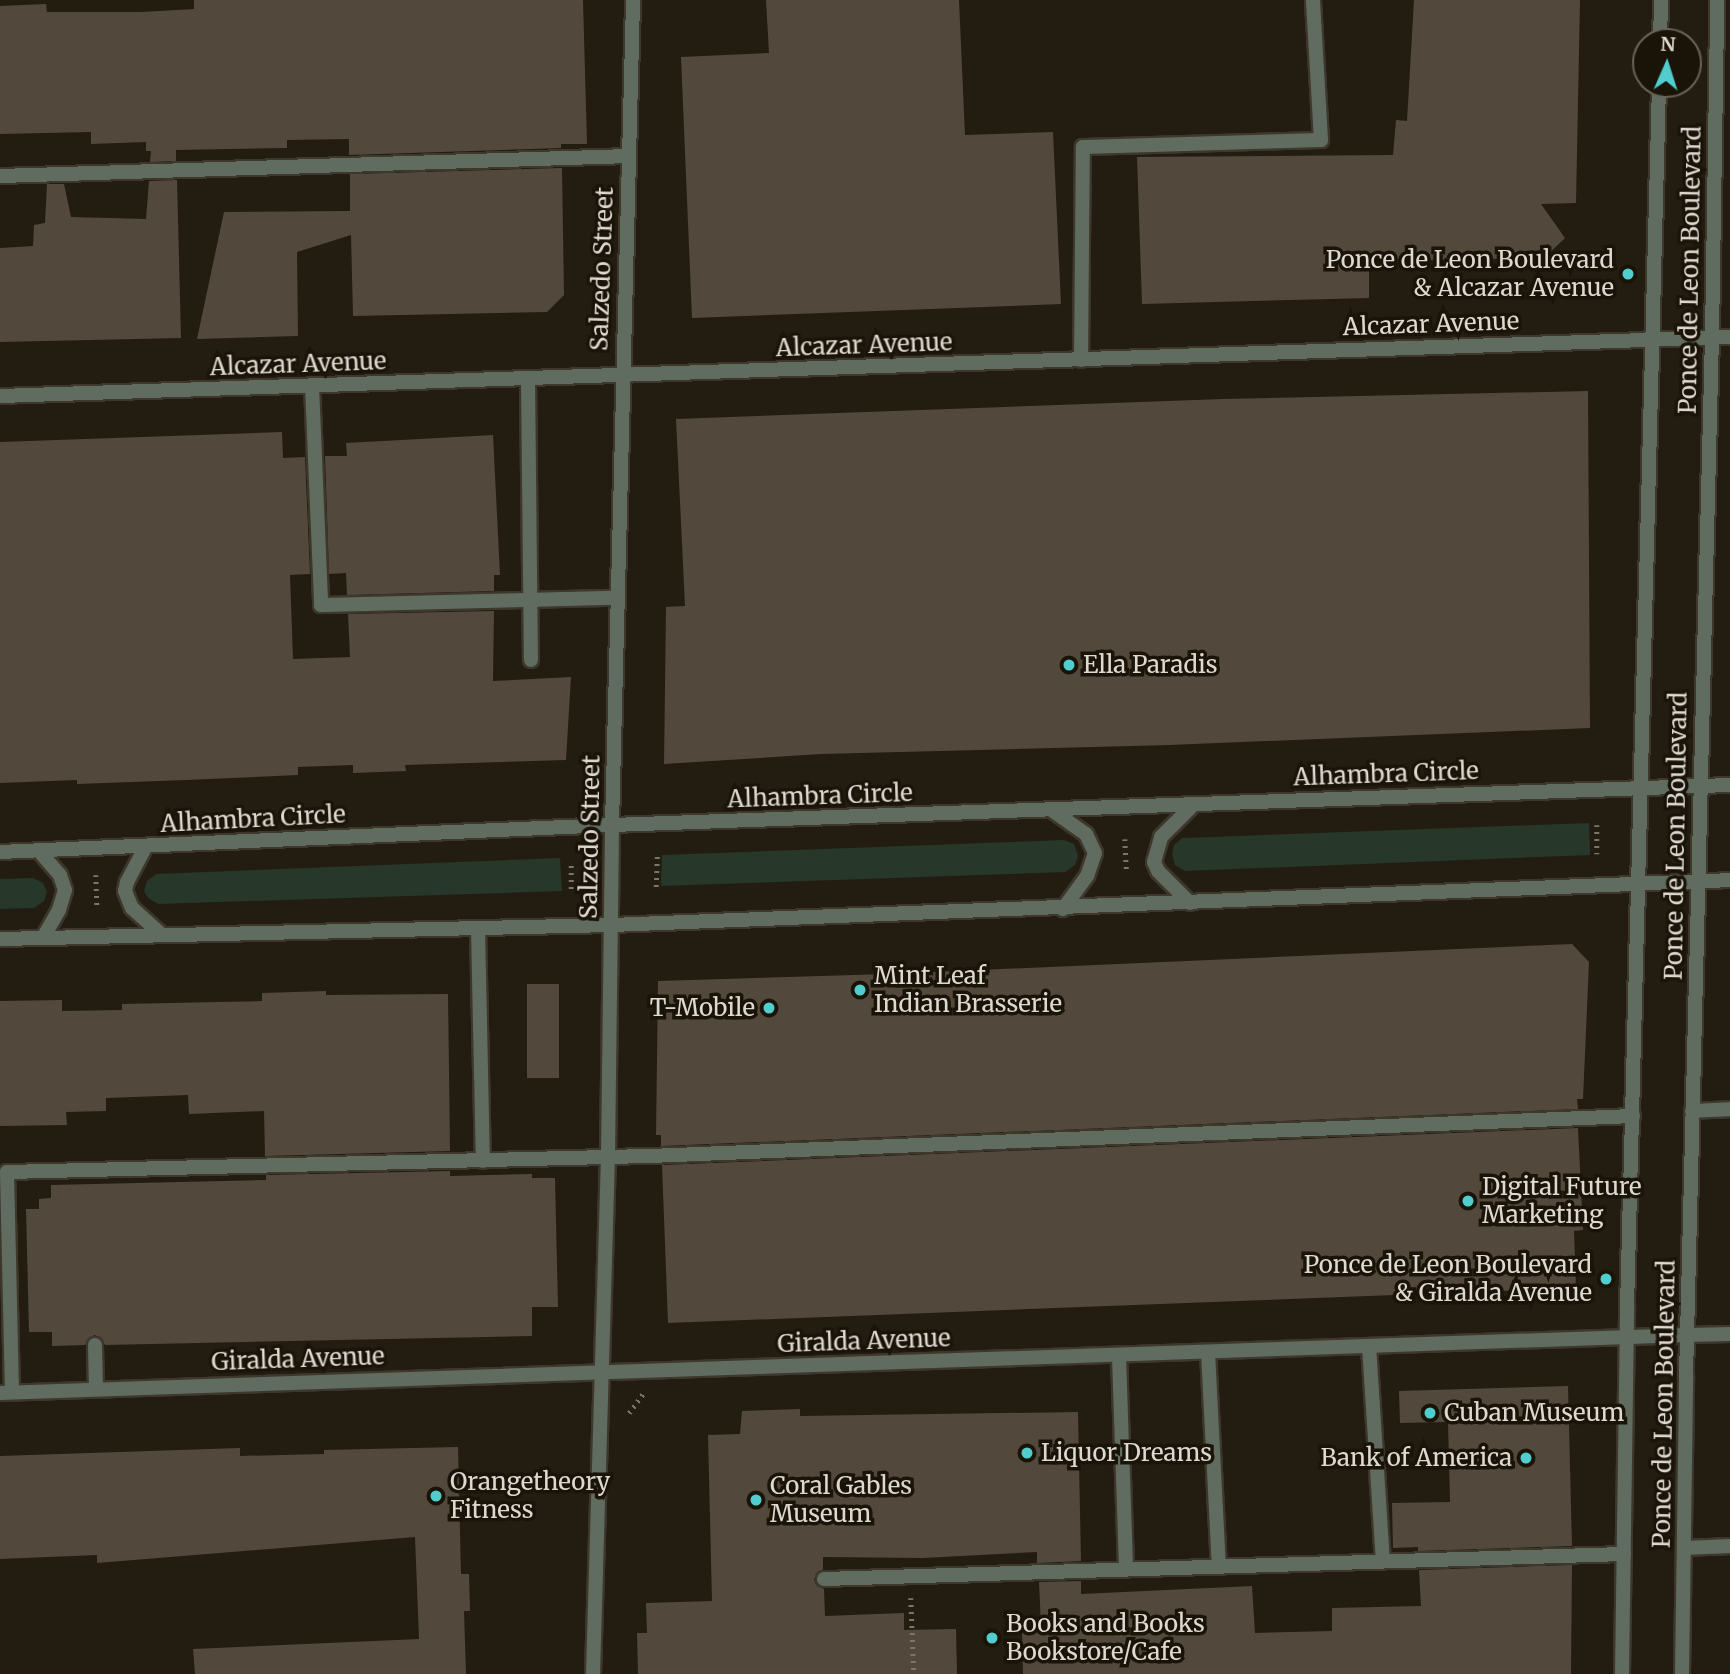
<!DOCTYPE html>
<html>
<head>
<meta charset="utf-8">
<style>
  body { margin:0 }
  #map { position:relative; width:1730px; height:1674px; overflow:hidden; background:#231d11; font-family:Merriweather,serif }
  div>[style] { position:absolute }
  .green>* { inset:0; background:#27372a }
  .building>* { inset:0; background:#53483c; transform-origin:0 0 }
  .path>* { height:4.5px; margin-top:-2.25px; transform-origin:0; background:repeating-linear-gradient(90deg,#7b766c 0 2px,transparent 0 7px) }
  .roads { filter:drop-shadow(2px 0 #3d372c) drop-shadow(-2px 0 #3d372c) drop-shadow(0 2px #3d372c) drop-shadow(0 -2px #3d372c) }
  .service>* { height:14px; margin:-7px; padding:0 7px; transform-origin:7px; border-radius:7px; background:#606c60 }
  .pedestrian>* { height:14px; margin:-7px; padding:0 7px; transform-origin:7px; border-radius:7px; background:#606c60 }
  .minor>* { height:14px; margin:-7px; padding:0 7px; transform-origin:7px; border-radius:7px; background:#606c60 }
  .tertiary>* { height:14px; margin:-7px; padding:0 7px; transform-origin:7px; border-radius:7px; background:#606c60 }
  .dots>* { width:19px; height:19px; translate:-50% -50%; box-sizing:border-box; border:4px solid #1a1408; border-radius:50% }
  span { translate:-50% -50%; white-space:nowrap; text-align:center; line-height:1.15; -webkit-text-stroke:7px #1a1408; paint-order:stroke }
  .poi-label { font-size:24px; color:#ddd9d1 }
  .right { translate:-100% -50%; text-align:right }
  .left { translate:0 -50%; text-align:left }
  .street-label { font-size:24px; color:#ddd9d1 }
  .north { position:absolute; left:1632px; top:28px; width:70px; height:70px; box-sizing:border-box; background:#1a1408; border:2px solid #686358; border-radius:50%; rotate:3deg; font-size:19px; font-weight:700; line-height:28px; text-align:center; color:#ddd9d1 }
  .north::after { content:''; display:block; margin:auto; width:24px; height:32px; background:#52cdce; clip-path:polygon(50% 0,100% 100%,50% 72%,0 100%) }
</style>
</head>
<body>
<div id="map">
  <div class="green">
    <div style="clip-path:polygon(1589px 823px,1590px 855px,1185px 871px,1175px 865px,1172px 854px,1174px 845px,1182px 838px)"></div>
    <div style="clip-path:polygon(1064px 840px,1074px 844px,1078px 856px,1075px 865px,1065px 872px,661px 886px,662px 855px)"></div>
    <div style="clip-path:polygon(560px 858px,562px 891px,158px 904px,148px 898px,144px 891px,147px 881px,156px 874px)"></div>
    <div style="clip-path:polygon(33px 878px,43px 883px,47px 892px,44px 901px,34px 908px,0 909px,0 879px)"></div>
  </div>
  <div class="building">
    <div style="clip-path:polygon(194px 0,583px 0,587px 144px,561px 144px,561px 148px,349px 155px,349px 139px,287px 140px,287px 148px,176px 150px,176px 161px,150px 162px,151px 151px,146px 151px,146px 142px,91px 144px,91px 132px,0 134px,0 6px,46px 4px,47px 12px,142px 12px,194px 9px)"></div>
    <div style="clip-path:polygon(766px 0,959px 0,965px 135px,1053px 132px,1061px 304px,692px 318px,681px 57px,769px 53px)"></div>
    <div style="clip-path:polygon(1414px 0,1580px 0,1576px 203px,1541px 204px,1565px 238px,1544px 258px,1369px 261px,1369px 298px,1142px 304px,1137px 157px,1393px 155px,1396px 120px,1407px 121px)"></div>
    <div style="clip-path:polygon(562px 168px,564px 295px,547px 312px,353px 316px,351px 235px,297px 252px,298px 336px,197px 339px,224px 212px,350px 211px,350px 174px)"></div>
    <div style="clip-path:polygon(177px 180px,181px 338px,0 342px,0 248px,33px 246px,34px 225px,45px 223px,47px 184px,64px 184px,71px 217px,146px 219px,149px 181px)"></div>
    <div style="clip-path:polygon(1588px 391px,1590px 728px,1169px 745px,821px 754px,664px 764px,666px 607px,685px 606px,676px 419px,1223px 399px)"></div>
    <div style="clip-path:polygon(282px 432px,283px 458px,305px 457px,310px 574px,290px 575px,293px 659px,350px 657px,348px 614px,494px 611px,493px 681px,571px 677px,566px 760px,405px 765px,406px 771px,353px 773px,353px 765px,298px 767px,298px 775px,186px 780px,77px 784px,77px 780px,0 783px,0 442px)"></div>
    <div style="clip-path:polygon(493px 435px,500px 575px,494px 575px,494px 591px,347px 595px,346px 573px,329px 574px,325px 456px,347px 456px,346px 443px)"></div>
    <div style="clip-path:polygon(1572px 944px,1589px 962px,1583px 1099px,1577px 1099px,1578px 1109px,661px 1146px,661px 1135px,656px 1135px,658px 981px,888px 974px)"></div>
    <div style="left:527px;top:984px;width:32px;height:94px"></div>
    <div style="clip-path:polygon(326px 991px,326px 995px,448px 994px,450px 1151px,265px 1156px,264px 1111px,189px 1114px,188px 1095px,106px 1098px,106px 1111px,66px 1112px,67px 1125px,0 1126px,0 1001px,62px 1000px,62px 1011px,122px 1010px,122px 1004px,262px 1001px,262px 993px)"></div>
    <div style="clip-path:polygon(1578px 1128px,1583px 1230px,1574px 1231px,1576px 1288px,668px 1323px,662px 1165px)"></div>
    <div style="clip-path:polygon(450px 1171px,450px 1176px,532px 1174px,532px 1178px,555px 1178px,558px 1307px,532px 1307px,532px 1336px,105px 1345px,100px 1337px,94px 1335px,85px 1345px,52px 1346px,52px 1332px,29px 1332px,26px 1209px,39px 1209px,39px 1199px,51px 1198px,51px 1185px,266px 1180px,266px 1175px)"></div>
    <div style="clip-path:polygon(1568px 1386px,1572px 1546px,1418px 1551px,1418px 1547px,1393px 1548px,1392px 1503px,1450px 1502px,1448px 1422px,1400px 1423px,1399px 1391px)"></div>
    <div style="clip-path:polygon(800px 1409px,800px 1416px,1078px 1412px,1081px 1561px,1037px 1563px,1037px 1552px,923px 1558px,823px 1557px,823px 1569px,814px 1579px,816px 1585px,824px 1589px,825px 1616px,904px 1613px,904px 1630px,956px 1629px,957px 1674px,638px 1674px,637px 1633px,647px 1633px,646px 1603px,712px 1601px,708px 1435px,740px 1434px,742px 1411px)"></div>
    <div style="clip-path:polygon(458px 1447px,461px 1574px,469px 1574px,470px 1611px,464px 1611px,466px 1674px,195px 1674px,193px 1649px,419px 1639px,415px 1537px,97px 1563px,97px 1555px,0 1559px,0 1456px,240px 1448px,240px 1456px,324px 1454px,324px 1450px)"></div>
    <div style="clip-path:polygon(1572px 1565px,1571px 1674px,1023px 1674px,1022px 1627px,1041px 1626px,1039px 1582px,1081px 1581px,1081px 1594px,1252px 1586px,1255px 1633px,1332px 1631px,1332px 1608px,1421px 1606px,1419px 1570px)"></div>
  </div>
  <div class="path">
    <div style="left:1597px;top:825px;width:29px;rotate:90deg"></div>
    <div style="left:1125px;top:839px;width:33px;rotate:87deg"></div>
    <div style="left:96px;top:875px;width:34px;rotate:88deg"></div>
    <div style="left:656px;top:887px;width:31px;rotate:-88deg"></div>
    <div style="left:571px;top:889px;width:26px;rotate:-90deg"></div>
    <div style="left:629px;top:1413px;width:24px;rotate:-54deg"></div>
    <div style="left:911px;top:1598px;width:76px;rotate:87.7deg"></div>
  </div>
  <div class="roads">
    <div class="service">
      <div style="left:0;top:176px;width:628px;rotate:-1.82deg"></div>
      <div style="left:1081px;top:360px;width:213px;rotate:-89.5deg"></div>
      <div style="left:1083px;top:147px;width:238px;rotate:-1.7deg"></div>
      <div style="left:1321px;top:140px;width:140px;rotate:-93.3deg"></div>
      <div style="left:528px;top:379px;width:281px;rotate:89.4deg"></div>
      <div style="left:312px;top:386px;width:219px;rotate:87.6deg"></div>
      <div style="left:321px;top:605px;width:297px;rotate:-1.4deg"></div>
      <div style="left:478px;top:928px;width:233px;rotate:88.8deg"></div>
      <div style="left:1692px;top:1111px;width:38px;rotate:-3deg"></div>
      <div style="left:95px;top:1345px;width:44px;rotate:88.7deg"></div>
      <div style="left:1369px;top:1346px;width:215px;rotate:86.3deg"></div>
      <div style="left:1208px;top:1352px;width:214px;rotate:87.1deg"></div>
      <div style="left:1119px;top:1356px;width:213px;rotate:88.1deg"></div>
      <div style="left:12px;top:1392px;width:220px;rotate:-91.3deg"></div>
      <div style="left:7px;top:1172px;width:643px;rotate:-1.43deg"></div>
      <div style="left:650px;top:1156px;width:984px;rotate:-2.33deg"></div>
      <div style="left:1685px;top:1548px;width:45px;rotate:-2.5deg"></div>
      <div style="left:824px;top:1579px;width:800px;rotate:-1.79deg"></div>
    </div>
    <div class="pedestrian">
      <div style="left:1687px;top:1335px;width:43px;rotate:-1.3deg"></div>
    </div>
    <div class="minor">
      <div style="left:0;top:396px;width:1731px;rotate:-1.95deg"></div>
      <div style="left:0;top:1393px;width:1688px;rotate:-1.97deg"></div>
      <div style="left:593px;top:1674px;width:517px;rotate:-88.34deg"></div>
      <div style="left:608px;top:1157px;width:332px;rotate:-89.3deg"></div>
      <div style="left:612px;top:825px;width:825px;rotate:-88.54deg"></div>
    </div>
    <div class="tertiary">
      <div style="left:1660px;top:42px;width:42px;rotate:-88.6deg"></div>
      <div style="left:1053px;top:811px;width:40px;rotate:34.9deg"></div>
      <div style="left:1086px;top:834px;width:21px;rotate:65deg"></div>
      <div style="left:1095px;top:853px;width:24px;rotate:109deg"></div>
      <div style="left:1087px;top:876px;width:41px;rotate:126deg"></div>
      <div style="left:146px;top:846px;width:41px;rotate:117.8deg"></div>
      <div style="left:127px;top:882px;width:9px;rotate:103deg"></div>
      <div style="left:125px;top:891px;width:18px;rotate:68deg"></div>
      <div style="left:132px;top:908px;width:38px;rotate:42deg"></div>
      <div style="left:39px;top:851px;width:32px;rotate:49deg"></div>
      <div style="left:60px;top:875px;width:16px;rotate:72deg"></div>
      <div style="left:65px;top:890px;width:21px;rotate:107deg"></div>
      <div style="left:59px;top:910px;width:32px;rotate:120deg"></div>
      <div style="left:0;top:852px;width:613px;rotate:-2.53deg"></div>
      <div style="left:612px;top:825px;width:1119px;rotate:-2.05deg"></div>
      <div style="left:1190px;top:903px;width:45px;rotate:-135deg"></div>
      <div style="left:1158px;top:871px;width:10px;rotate:-114deg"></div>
      <div style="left:1154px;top:862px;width:26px;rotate:-74deg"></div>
      <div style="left:1161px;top:837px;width:45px;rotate:-45deg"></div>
      <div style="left:0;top:939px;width:612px;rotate:-1.31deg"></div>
      <div style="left:612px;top:925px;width:1119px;rotate:-2.3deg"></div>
      <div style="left:1622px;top:1674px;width:367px;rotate:-89.2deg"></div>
      <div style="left:1627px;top:1307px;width:1223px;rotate:-88.5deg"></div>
      <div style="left:1682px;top:1674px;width:297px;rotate:-89.2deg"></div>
      <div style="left:1686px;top:1377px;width:1040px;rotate:-88.57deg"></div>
      <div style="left:1712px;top:337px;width:337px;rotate:-89.1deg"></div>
    </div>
  </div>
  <div class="dots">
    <div style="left:1628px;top:274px;background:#52cdce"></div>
    <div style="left:1069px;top:665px;background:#52cdce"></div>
    <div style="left:860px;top:990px;background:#52cdce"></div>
    <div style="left:769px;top:1008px;background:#52cdce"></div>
    <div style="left:1468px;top:1201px;background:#52cdce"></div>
    <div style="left:1606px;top:1279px;background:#52cdce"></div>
    <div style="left:1430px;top:1413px;background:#52cdce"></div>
    <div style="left:1027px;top:1453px;background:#52cdce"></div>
    <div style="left:1526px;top:1458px;background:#52cdce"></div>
    <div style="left:436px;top:1496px;background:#52cdce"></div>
    <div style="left:756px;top:1500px;background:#52cdce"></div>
    <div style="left:992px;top:1638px;background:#52cdce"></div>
  </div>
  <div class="poi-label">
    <span class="right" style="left:1614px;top:274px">Ponce de Leon Boulevard<br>&amp; Alcazar Avenue</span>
    <span class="left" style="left:1083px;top:665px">Ella Paradis</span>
    <span class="left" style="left:874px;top:990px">Mint Leaf<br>Indian Brasserie</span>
    <span class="right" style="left:755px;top:1008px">T-Mobile</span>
    <span class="left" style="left:1482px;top:1201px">Digital Future<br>Marketing</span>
    <span class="right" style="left:1592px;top:1279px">Ponce de Leon Boulevard<br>&amp; Giralda Avenue</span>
    <span class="left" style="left:1444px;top:1413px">Cuban Museum</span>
    <span class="left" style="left:1041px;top:1453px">Liquor Dreams</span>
    <span class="right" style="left:1512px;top:1458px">Bank of America</span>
    <span class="left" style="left:450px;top:1496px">Orangetheory<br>Fitness</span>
    <span class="left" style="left:770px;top:1500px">Coral Gables<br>Museum</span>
    <span class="left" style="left:1006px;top:1638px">Books and Books<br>Bookstore/Cafe</span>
  </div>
  <div class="street-label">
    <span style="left:602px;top:269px;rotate:-88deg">Salzedo Street</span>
    <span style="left:1690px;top:270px;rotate:-89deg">Ponce de Leon Boulevard</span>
    <span style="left:1431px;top:324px;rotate:-2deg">Alcazar Avenue</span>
    <span style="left:864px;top:345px;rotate:-2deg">Alcazar Avenue</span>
    <span style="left:298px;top:364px;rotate:-2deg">Alcazar Avenue</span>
    <span style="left:1386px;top:774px;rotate:-2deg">Alhambra Circle</span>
    <span style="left:820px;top:796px;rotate:-2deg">Alhambra Circle</span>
    <span style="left:253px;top:819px;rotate:-3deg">Alhambra Circle</span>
    <span style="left:1676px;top:836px;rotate:-89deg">Ponce de Leon Boulevard</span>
    <span style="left:590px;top:837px;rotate:-89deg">Salzedo Street</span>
    <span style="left:864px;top:1341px;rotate:-2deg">Giralda Avenue</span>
    <span style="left:298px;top:1359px;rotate:-2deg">Giralda Avenue</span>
    <span style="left:1664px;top:1404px;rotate:-89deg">Ponce de Leon Boulevard</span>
  </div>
  <div class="north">N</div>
</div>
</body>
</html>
